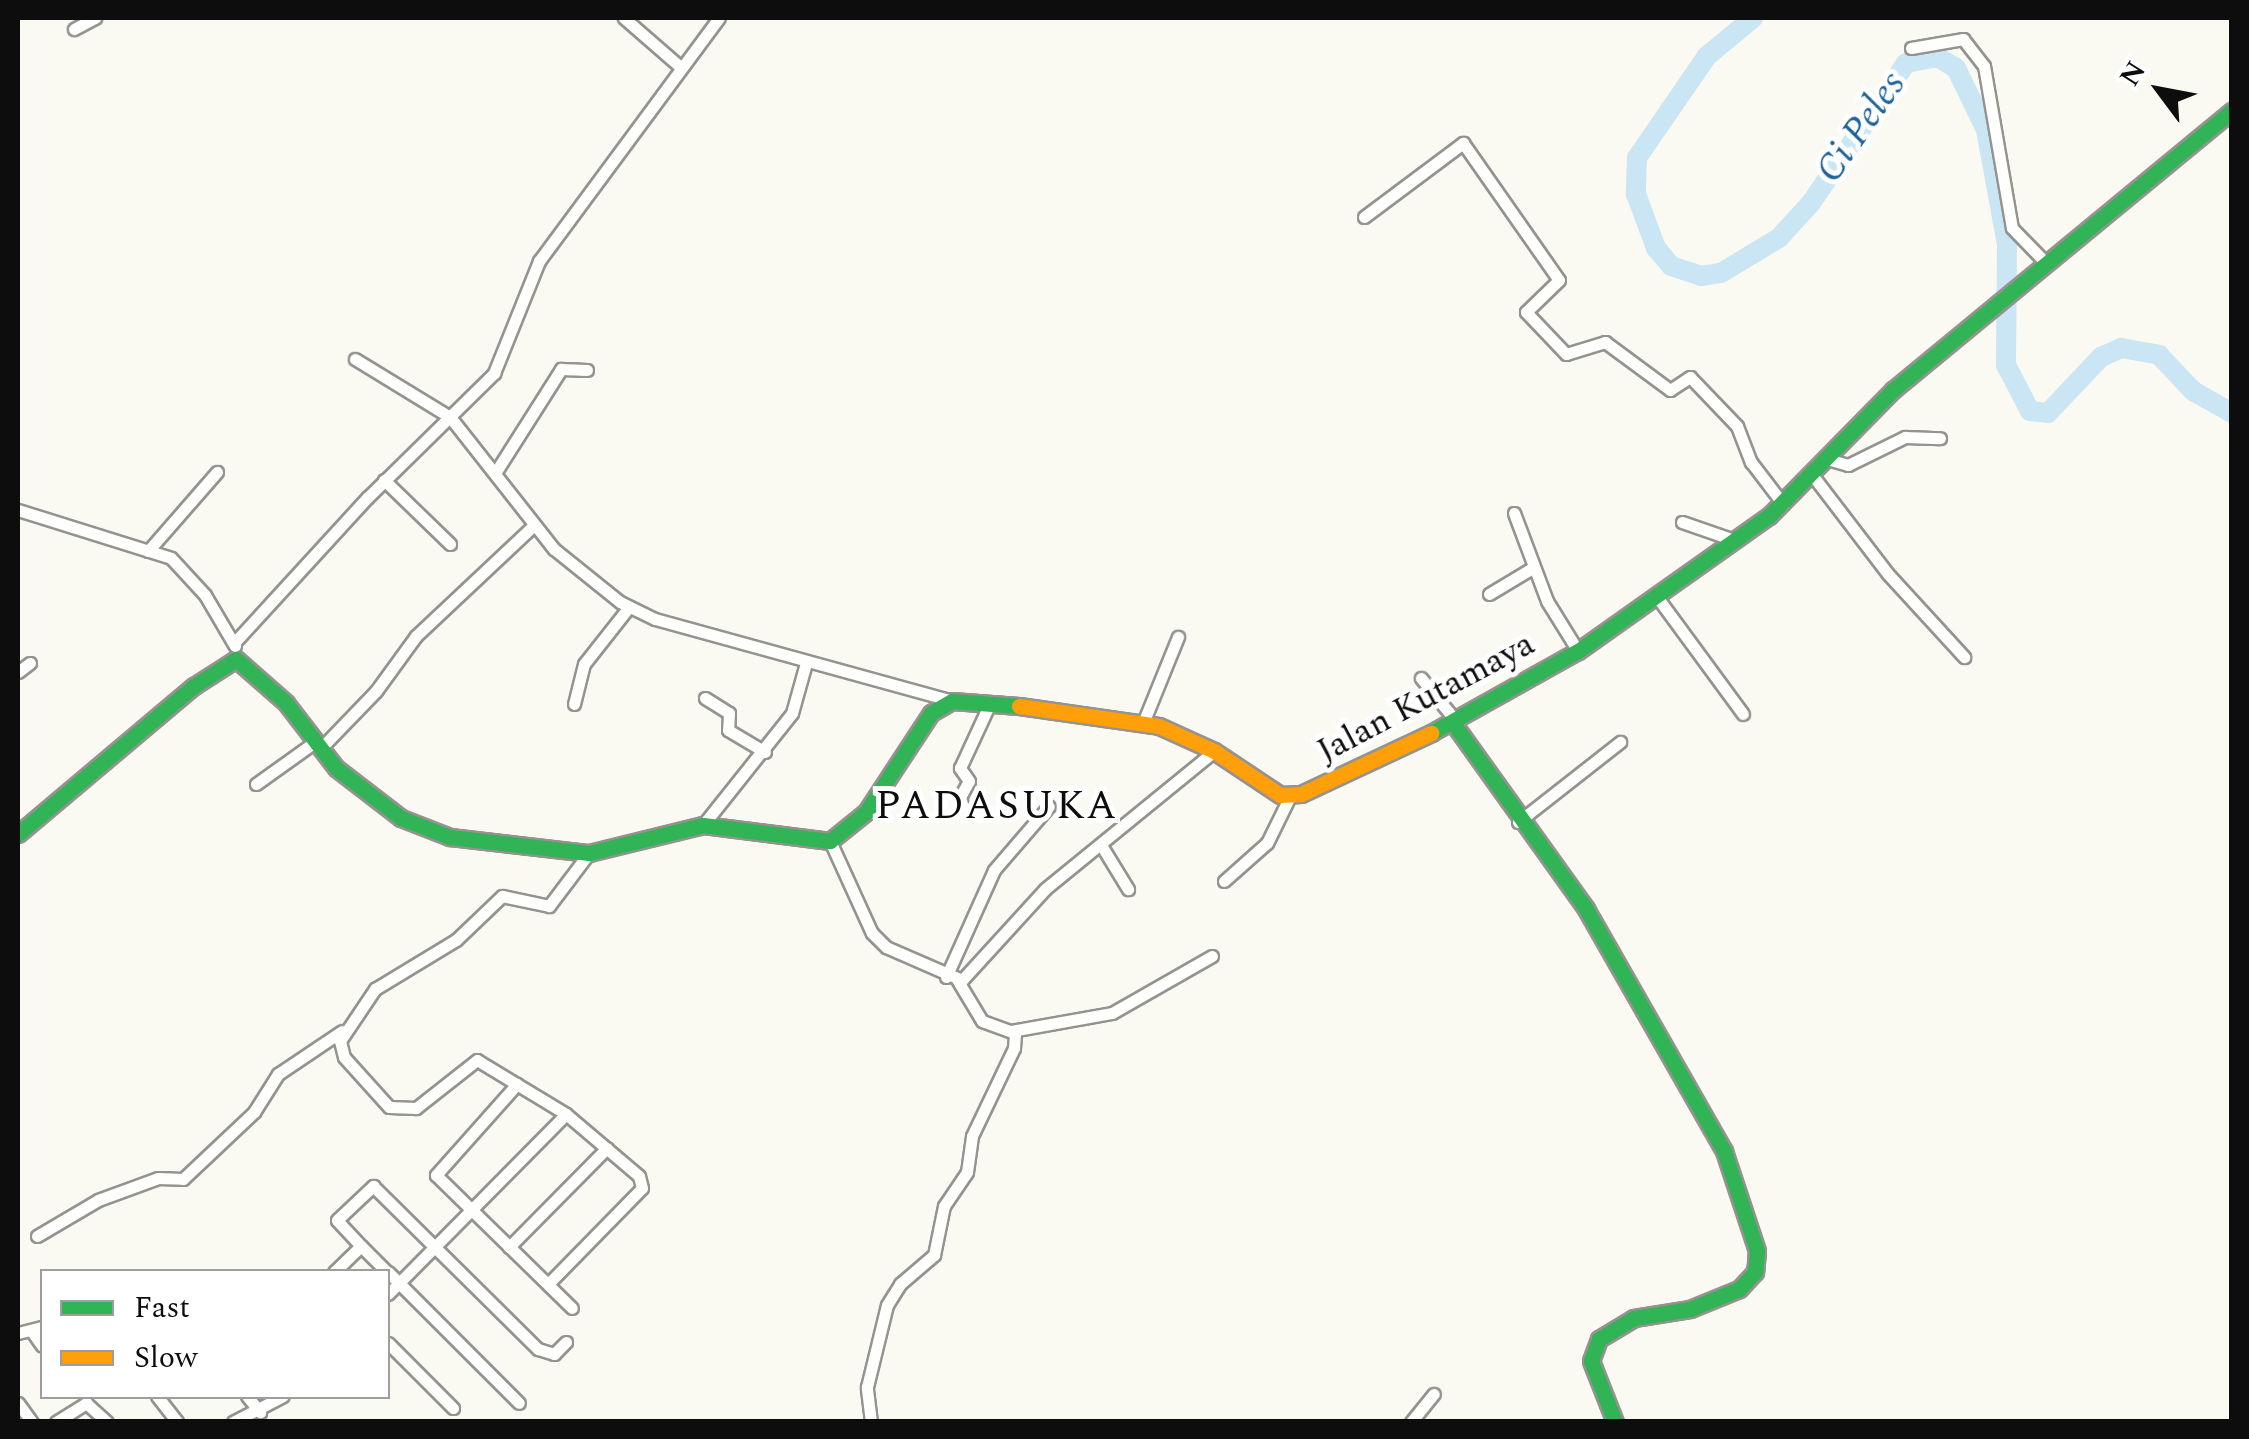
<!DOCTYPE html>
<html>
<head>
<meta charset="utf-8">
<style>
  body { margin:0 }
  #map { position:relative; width:2249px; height:1439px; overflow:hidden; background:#faf9f2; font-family:Spectral,serif }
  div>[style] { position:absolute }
  .river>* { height:20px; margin:-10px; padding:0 10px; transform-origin:10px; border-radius:10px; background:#cae5f3 }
  .roads { filter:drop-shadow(2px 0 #949390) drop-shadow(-2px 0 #949390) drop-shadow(0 2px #949390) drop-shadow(0 -2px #949390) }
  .street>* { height:11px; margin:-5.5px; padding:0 5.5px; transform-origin:5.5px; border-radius:5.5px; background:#fefefd }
  .fast>* { height:15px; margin:-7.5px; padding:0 7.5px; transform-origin:7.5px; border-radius:7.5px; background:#30b455 }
  .slow>* { height:15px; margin:-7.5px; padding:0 7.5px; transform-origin:7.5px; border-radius:7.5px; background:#ff9f0a }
  span { translate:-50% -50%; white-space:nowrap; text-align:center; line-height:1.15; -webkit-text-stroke:10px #fff; paint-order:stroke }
  .street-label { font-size:35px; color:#0d0d0d }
  .water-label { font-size:38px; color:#1c639a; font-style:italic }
  .quarter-label { font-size:40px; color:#0d0d0d; letter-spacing:2.5px }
  .frame { position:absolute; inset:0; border:20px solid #0d0d0d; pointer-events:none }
  .legend { position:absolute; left:40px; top:1269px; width:350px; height:130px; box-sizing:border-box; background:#fff; border:2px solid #9e9e9e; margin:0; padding:12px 18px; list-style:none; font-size:30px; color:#0d0d0d }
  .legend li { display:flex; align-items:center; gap:20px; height:50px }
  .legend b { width:50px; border:2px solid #9e9e9e }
  .north { position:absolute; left:2109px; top:40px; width:100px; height:100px; -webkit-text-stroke:8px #fff; paint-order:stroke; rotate:302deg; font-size:28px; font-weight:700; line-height:40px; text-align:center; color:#0d0d0d }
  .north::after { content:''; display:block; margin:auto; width:35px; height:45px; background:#0d0d0d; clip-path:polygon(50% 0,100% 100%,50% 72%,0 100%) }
</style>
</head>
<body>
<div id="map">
  <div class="river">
    <div style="left:1753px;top:18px;width:60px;rotate:140.4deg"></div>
    <div style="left:1707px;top:56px;width:124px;rotate:124.5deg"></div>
    <div style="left:1637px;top:158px;width:36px;rotate:92deg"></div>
    <div style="left:1636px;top:194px;width:58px;rotate:69.7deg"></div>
    <div style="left:1656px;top:248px;width:23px;rotate:50deg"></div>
    <div style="left:1671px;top:266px;width:32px;rotate:18deg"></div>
    <div style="left:1701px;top:276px;width:20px;rotate:-9deg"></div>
    <div style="left:1721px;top:273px;width:68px;rotate:-31.1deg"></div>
    <div style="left:1779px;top:238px;width:47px;rotate:-47.6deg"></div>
    <div style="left:1811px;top:203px;width:169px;rotate:-55.8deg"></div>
    <div style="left:1906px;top:63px;width:32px;rotate:-11deg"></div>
    <div style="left:1937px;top:57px;width:22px;rotate:30deg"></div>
    <div style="left:1956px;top:68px;width:69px;rotate:64.2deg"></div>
    <div style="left:1986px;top:130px;width:116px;rotate:79.6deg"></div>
    <div style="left:2007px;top:244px;width:121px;rotate:90.5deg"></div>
    <div style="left:2006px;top:365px;width:52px;rotate:62.4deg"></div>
    <div style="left:2030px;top:411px;width:18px;rotate:6deg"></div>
    <div style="left:2048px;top:413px;width:77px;rotate:-46.6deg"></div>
    <div style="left:2101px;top:357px;width:22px;rotate:-24deg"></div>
    <div style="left:2121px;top:348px;width:39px;rotate:10deg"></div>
    <div style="left:2159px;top:355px;width:50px;rotate:46.6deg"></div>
    <div style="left:2193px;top:391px;width:45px;rotate:29.4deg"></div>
  </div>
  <div class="roads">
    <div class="street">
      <div style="left:624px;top:18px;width:72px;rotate:41deg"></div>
      <div style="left:74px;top:29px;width:24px;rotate:-28deg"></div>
      <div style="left:1911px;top:48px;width:53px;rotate:-9.8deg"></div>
      <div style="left:1963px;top:39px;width:34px;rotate:52deg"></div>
      <div style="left:1984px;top:66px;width:164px;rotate:80.2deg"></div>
      <div style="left:2012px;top:228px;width:49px;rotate:45.8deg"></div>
      <div style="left:1364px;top:217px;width:124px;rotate:-36.8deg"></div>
      <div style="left:1463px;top:143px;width:167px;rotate:55deg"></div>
      <div style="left:1559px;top:280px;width:46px;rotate:135.9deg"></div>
      <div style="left:1526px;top:312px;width:58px;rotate:46.4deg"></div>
      <div style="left:1566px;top:354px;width:41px;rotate:-17.1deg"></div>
      <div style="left:1605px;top:342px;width:81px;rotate:36.4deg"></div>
      <div style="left:1670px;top:390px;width:24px;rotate:-33deg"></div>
      <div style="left:1690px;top:377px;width:68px;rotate:46.2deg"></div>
      <div style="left:1737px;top:426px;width:39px;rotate:69deg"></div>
      <div style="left:1751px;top:462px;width:53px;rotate:52.7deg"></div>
      <div style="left:355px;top:359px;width:111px;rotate:31.4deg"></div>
      <div style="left:450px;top:417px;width:168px;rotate:51.8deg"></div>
      <div style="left:554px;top:549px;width:85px;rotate:38.8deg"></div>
      <div style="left:620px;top:602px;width:39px;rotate:26deg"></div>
      <div style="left:655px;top:619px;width:308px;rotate:15.4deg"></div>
      <div style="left:1827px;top:459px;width:22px;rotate:16deg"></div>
      <div style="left:1848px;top:465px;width:64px;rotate:-26.2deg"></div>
      <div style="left:1905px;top:437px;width:35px;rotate:2deg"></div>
      <div style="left:497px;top:470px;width:120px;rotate:-57.6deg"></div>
      <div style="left:561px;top:369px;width:26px;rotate:2deg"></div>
      <div style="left:1813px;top:476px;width:123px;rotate:52.6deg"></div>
      <div style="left:1888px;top:574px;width:113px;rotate:47.5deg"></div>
      <div style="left:384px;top:480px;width:92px;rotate:44.1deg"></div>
      <div style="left:18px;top:510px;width:160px;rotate:17.4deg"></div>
      <div style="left:171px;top:558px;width:50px;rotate:47.4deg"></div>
      <div style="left:205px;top:595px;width:59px;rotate:59.5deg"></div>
      <div style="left:1514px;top:513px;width:94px;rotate:69.4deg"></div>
      <div style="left:1547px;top:601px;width:59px;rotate:58.2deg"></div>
      <div style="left:1682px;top:522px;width:55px;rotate:19.1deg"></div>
      <div style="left:148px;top:551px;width:105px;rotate:-48.9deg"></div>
      <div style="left:1489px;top:594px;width:52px;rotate:-31deg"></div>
      <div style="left:1657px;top:597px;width:145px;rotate:53.7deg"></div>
      <div style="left:234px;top:643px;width:198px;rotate:-47.5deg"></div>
      <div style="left:368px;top:497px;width:177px;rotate:-44.5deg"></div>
      <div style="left:494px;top:373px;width:121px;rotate:-68.1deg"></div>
      <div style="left:539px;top:261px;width:302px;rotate:-53.5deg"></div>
      <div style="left:18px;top:672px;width:15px;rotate:-37deg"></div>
      <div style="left:1421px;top:678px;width:55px;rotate:50.9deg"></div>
      <div style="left:705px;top:698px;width:28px;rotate:32deg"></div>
      <div style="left:729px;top:713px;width:17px;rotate:93deg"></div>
      <div style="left:728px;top:730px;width:43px;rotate:30.7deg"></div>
      <div style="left:574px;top:704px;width:41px;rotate:-76deg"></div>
      <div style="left:584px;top:664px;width:73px;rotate:-51.7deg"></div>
      <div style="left:1143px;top:723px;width:93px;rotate:-67.9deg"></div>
      <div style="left:321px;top:748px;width:79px;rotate:-46deg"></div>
      <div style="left:376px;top:691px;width:68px;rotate:-54deg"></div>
      <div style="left:416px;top:636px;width:162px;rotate:-43.2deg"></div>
      <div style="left:256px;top:784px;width:74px;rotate:-35.6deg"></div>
      <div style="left:963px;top:807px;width:10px;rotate:-107deg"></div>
      <div style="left:960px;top:797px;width:18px;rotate:-61deg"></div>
      <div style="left:969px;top:781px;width:16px;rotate:-125deg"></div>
      <div style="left:960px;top:768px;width:72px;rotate:-65.2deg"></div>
      <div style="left:1518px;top:822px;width:130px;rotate:-38.1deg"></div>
      <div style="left:703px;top:825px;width:143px;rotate:-51.5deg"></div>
      <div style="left:792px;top:713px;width:52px;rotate:-74.4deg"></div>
      <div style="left:830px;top:841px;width:101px;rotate:65.5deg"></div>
      <div style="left:872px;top:933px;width:20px;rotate:45deg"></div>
      <div style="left:886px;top:947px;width:83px;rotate:23.5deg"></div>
      <div style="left:962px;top:980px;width:123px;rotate:-47.6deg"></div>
      <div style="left:1045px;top:889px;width:218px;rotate:-39.2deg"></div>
      <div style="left:1101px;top:845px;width:52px;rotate:58.5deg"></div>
      <div style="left:1224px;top:881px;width:57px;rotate:-41.5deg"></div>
      <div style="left:1267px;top:843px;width:52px;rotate:-63.9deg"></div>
      <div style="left:946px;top:977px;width:117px;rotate:-65.8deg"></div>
      <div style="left:994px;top:870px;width:84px;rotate:-49.3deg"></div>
      <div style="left:1011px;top:1031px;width:103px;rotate:-10.1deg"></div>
      <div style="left:1112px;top:1013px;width:115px;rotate:-29.7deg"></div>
      <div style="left:517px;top:1084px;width:122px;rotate:131.7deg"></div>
      <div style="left:436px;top:1175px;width:190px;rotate:44.4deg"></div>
      <div style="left:37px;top:1236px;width:71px;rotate:-30.5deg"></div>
      <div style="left:98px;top:1200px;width:64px;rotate:-20.1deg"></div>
      <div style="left:158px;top:1178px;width:25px;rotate:2deg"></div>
      <div style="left:183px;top:1179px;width:98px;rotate:-43.3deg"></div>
      <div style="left:254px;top:1112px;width:45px;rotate:-57.7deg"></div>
      <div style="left:278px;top:1074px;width:77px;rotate:-33.9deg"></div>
      <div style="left:361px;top:1246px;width:35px;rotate:-133deg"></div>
      <div style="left:337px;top:1220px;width:50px;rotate:-43.4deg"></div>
      <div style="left:373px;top:1186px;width:232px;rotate:44.7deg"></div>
      <div style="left:538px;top:1349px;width:17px;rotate:17deg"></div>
      <div style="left:554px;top:1354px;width:17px;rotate:-45deg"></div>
      <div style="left:509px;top:1247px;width:139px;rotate:-45.3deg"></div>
      <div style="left:334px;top:1272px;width:37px;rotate:-44deg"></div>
      <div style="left:361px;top:1246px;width:37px;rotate:45deg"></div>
      <div style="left:388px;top:1272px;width:185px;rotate:45deg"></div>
      <div style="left:548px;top:1284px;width:134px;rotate:-45.6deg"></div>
      <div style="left:642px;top:1188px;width:12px;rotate:-104deg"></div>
      <div style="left:639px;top:1176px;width:96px;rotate:-139.7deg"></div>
      <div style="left:566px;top:1114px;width:104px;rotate:-148.8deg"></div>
      <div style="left:477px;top:1060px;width:78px;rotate:141.8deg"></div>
      <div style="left:416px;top:1108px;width:27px;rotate:-178deg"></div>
      <div style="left:389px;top:1107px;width:67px;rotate:-132deg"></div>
      <div style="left:344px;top:1057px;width:16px;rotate:-104deg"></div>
      <div style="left:340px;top:1041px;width:63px;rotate:-56.1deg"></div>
      <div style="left:375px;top:989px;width:95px;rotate:-31.2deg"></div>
      <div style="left:456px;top:940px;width:64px;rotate:-43.7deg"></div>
      <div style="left:502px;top:896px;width:48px;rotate:12deg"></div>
      <div style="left:549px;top:906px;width:66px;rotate:-53deg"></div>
      <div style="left:388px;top:1294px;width:253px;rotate:-45.3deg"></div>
      <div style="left:31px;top:1330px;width:19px;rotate:55deg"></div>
      <div style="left:18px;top:1333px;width:25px;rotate:-14deg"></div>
      <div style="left:388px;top:1343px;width:92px;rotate:45deg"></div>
      <div style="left:157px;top:1396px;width:33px;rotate:52deg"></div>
      <div style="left:247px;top:1396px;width:21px;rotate:51deg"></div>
      <div style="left:18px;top:1403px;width:24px;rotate:54deg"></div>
      <div style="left:56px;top:1422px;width:36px;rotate:-32deg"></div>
      <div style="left:86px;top:1403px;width:28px;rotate:42deg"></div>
      <div style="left:233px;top:1422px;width:56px;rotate:-27.5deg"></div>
      <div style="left:871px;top:1422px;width:35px;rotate:-97deg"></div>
      <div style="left:867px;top:1387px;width:84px;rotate:-76.3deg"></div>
      <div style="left:887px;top:1305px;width:25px;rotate:-58deg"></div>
      <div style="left:900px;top:1284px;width:45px;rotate:-40.5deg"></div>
      <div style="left:934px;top:1255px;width:50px;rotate:-78.5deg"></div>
      <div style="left:944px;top:1206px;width:41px;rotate:-55.9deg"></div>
      <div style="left:967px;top:1172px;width:36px;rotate:-82deg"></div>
      <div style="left:972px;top:1136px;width:98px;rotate:-64.5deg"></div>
      <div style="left:1014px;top:1048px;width:15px;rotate:-86deg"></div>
      <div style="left:1015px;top:1033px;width:35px;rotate:-160deg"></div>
      <div style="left:982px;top:1021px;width:47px;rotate:-121deg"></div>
      <div style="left:1411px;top:1422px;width:36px;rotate:-51deg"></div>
    </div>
    <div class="fast">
      <div style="left:1453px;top:723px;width:229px;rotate:54.4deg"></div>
      <div style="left:1586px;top:909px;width:279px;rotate:60.3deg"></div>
      <div style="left:1724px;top:1151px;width:105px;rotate:71.7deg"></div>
      <div style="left:1757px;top:1251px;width:21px;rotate:95deg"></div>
      <div style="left:1755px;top:1272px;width:23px;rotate:133deg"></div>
      <div style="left:1739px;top:1289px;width:53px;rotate:157.8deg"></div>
      <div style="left:1690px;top:1309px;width:57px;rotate:170.9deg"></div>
      <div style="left:1634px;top:1318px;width:41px;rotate:149deg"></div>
      <div style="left:1599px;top:1339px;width:23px;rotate:110deg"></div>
      <div style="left:1591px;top:1361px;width:66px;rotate:68.5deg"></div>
      <div style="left:1431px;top:733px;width:168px;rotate:-29.2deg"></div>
      <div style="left:1578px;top:651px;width:234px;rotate:-35.3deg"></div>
      <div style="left:1769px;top:516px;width:177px;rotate:-45.5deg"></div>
      <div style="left:1893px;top:390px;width:439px;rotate:-39.5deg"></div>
      <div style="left:18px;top:834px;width:230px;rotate:-40.1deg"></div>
      <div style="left:194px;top:686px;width:50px;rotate:-32.7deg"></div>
      <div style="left:236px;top:659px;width:67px;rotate:41.3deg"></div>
      <div style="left:286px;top:703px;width:82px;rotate:52.4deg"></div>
      <div style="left:336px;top:768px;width:82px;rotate:37.6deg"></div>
      <div style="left:401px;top:818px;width:53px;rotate:21.2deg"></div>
      <div style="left:450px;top:837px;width:140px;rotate:6.6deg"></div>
      <div style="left:589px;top:853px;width:117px;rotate:-13.8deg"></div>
      <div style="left:703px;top:825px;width:128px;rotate:7.2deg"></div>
      <div style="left:830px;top:841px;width:46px;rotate:-38.9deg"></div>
      <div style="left:866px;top:812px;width:118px;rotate:-56.7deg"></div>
      <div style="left:931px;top:713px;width:24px;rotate:-30deg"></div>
      <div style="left:952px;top:701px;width:67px;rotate:4.3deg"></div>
    </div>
    <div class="slow">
      <div style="left:1019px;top:706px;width:141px;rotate:8.1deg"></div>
      <div style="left:1159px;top:726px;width:60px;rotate:24.4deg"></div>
      <div style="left:1214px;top:751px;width:79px;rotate:33.7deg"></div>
      <div style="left:1280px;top:795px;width:21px;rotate:-3deg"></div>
      <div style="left:1301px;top:794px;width:144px;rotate:-25.1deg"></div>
    </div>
  </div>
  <div class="street-label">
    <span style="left:1426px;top:698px;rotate:-28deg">Jalan Kutamaya</span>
  </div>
  <div class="water-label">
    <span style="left:1862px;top:128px;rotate:-55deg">Ci Peles</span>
  </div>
  <div class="quarter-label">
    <span style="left:997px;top:807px">PADASUKA</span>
  </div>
  <div class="frame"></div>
  <ul class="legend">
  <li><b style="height:12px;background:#30b455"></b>Fast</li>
  <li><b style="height:12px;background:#ff9f0a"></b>Slow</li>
  </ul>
  <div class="north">N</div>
</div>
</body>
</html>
